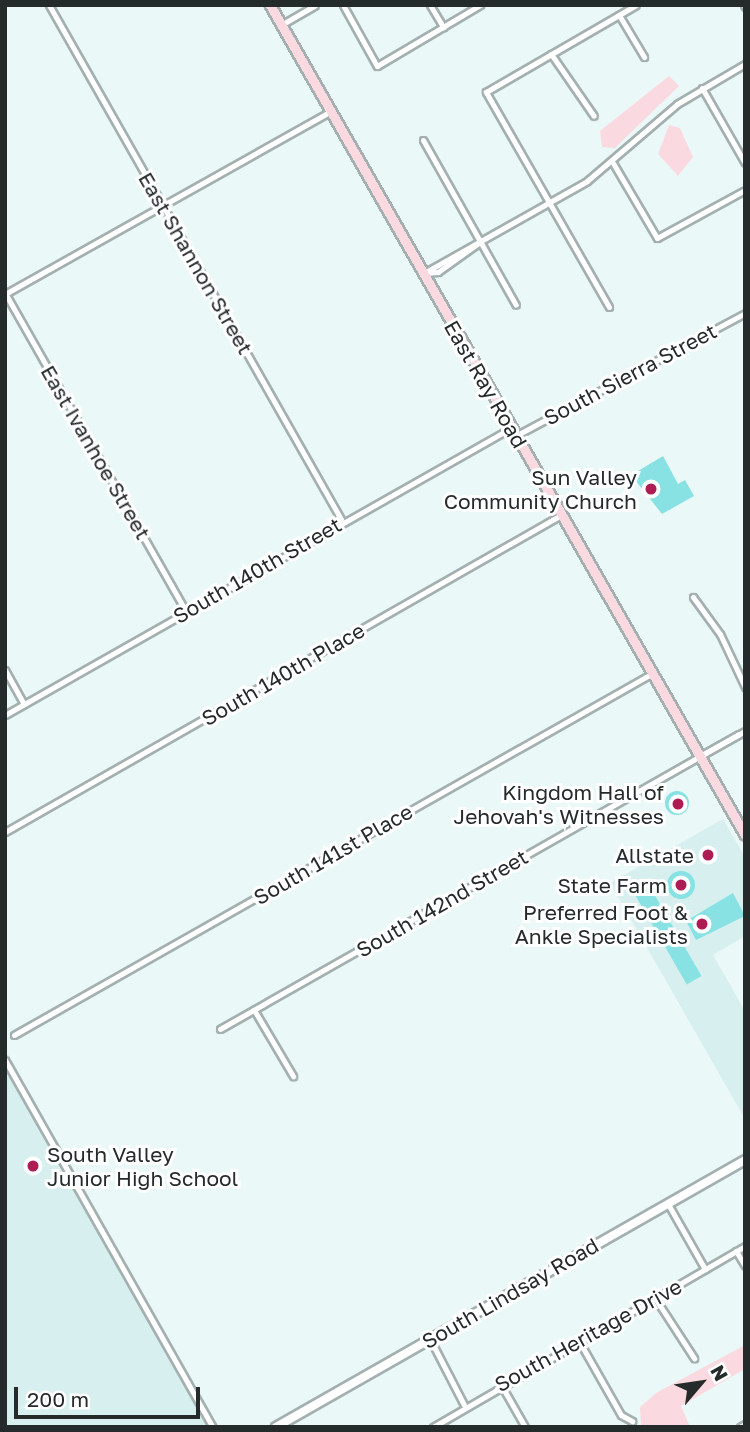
<!DOCTYPE html>
<html>
<head>
<meta charset="utf-8">
<style>
  body { margin:0 }
  #map { position:relative; width:750px; height:1432px; overflow:hidden; background:#ebf8f8; font-family:"Golos Text",sans-serif }
  div>[style] { position:absolute }
  .built>* { inset:0; background:#d8efef }
  .green>* { inset:0; background:#fadae0 }
  .building>* { inset:0; background:#88e2e3; transform-origin:0 0 }
  .round { border-radius:50% }
  .roads { filter:drop-shadow(2px 0 #a4b0b0) drop-shadow(-2px 0 #a4b0b0) drop-shadow(0 2px #a4b0b0) drop-shadow(0 -2px #a4b0b0) }
  .street>* { height:5px; margin:-2.5px; padding:0 2.5px; transform-origin:2.5px; border-radius:2.5px; background:#fff }
  .secondary>* { height:8px; margin:-4px; padding:0 4px; transform-origin:4px; border-radius:4px; background:#fff }
  .primary>* { height:9px; margin:-4.5px; padding:0 4.5px; transform-origin:4.5px; border-radius:4.5px; background:#fadae0 }
  .dots>* { width:19px; height:19px; translate:-50% -50%; box-sizing:border-box; border:4px solid #fff; border-radius:50% }
  span { translate:-50% -50%; white-space:nowrap; text-align:center; line-height:1.15; -webkit-text-stroke:6px #fff; paint-order:stroke }
  .street-label { font-size:21px; color:#252a2a }
  .poi-label { font-size:21px; color:#252a2a }
  .right { translate:-100% -50%; text-align:right }
  .left { translate:0 -50%; text-align:left }
  .frame { position:absolute; inset:0; border:7px solid #252a2a; pointer-events:none }
  .north { position:absolute; left:666px; top:1348px; width:70px; height:70px; -webkit-text-stroke:5px #fff; paint-order:stroke; rotate:61deg; font-size:19px; font-weight:700; line-height:28px; text-align:center; color:#252a2a }
  .north::after { content:''; display:block; margin:auto; width:24px; height:32px; background:#252a2a; clip-path:polygon(50% 0,100% 100%,50% 72%,0 100%) }
  .scale { position:absolute; left:14px; top:1387px; width:186px; height:32px; box-sizing:border-box; border:4px solid #252a2a; border-top:0; padding-left:9px; font-size:21px; line-height:24px; white-space:nowrap; color:#252a2a; -webkit-text-stroke:5px #fff; paint-order:stroke }
</style>
</head>
<body>
<div id="map">
  <div class="built">
    <div style="clip-path:polygon(723px 819px,745px 857px,745px 936px,713px 955px,745px 1011px,745px 1119px,610px 883px)"></div>
    <div style="clip-path:polygon(5px 1068px,117px 1264px,208px 1427px,5px 1427px)"></div>
  </div>
  <div class="green">
    <div style="clip-path:polygon(669px 76px,679px 86px,615px 148px,602px 147px,600px 131px)"></div>
    <div style="clip-path:polygon(669px 125px,680px 128px,693px 157px,678px 176px,658px 154px)"></div>
    <div style="clip-path:polygon(745px 1345px,745px 1369px,681px 1406px,690px 1427px,641px 1427px,640px 1407px,656px 1393px)"></div>
  </div>
  <div class="building">
    <div style="clip-path:polygon(663px 456px,678px 484px,685px 480px,694px 496px,662px 514px,635px 480px,638px 471px)"></div>
    <div class="round" style="left:665px;top:791px;width:24px;height:24px"></div>
    <div class="round" style="left:667px;top:871px;width:28px;height:28px"></div>
    <div style="left:649px;top:885px;width:105px;height:17px;rotate:60deg"></div>
    <div style="clip-path:polygon(733px 893px,745px 916px,696px 940px,686px 921px)"></div>
  </div>
  <div class="roads">
    <div class="street">
      <div style="left:49px;top:5px;width:593px;rotate:60.41deg"></div>
      <div style="left:343px;top:5px;width:70px;rotate:60.9deg"></div>
      <div style="left:377px;top:66px;width:120px;rotate:-30.6deg"></div>
      <div style="left:430px;top:5px;width:26px;rotate:59deg"></div>
      <div style="left:744px;top:5px;width:2px;rotate:63deg"></div>
      <div style="left:619px;top:15px;width:49px;rotate:59.2deg"></div>
      <div style="left:281px;top:25px;width:39px;rotate:-30deg"></div>
      <div style="left:551px;top:54px;width:75px;rotate:55.3deg"></div>
      <div style="left:702px;top:88px;width:86px;rotate:60.2deg"></div>
      <div style="left:423px;top:140px;width:189px;rotate:60.6deg"></div>
      <div style="left:613px;top:163px;width:87px;rotate:59.6deg"></div>
      <div style="left:657px;top:238px;width:100px;rotate:-28.6deg"></div>
      <div style="left:424px;top:273px;width:187px;rotate:-29.4deg"></div>
      <div style="left:587px;top:181px;width:118px;rotate:-40.5deg"></div>
      <div style="left:677px;top:104px;width:79px;rotate:-30.5deg"></div>
      <div style="left:424px;top:273px;width:14px;rotate:-4deg"></div>
      <div style="left:438px;top:272px;width:52px;rotate:-35.5deg"></div>
      <div style="left:5px;top:293px;width:367px;rotate:60.4deg"></div>
      <div style="left:5px;top:294px;width:374px;rotate:-29.3deg"></div>
      <div style="left:609px;top:307px;width:248px;rotate:-119.8deg"></div>
      <div style="left:486px;top:92px;width:173px;rotate:-30.1deg"></div>
      <div style="left:515px;top:436px;width:261px;rotate:-28.1deg"></div>
      <div style="left:693px;top:597px;width:46px;rotate:53.9deg"></div>
      <div style="left:720px;top:634px;width:59px;rotate:64.7deg"></div>
      <div style="left:5px;top:670px;width:39px;rotate:61deg"></div>
      <div style="left:5px;top:715px;width:582px;rotate:-29.56deg"></div>
      <div style="left:700px;top:756px;width:51px;rotate:-29.1deg"></div>
      <div style="left:5px;top:832px;width:640px;rotate:-29.69deg"></div>
      <div style="left:254px;top:1010px;width:77px;rotate:59.4deg"></div>
      <div style="left:220px;top:1029px;width:597px;rotate:-29.61deg"></div>
      <div style="left:14px;top:1035px;width:732px;rotate:-29.54deg"></div>
      <div style="left:5px;top:1060px;width:422px;rotate:60.5deg"></div>
      <div style="left:668px;top:1204px;width:75px;rotate:60.4deg"></div>
      <div style="left:736px;top:1251px;width:17px;rotate:59deg"></div>
      <div style="left:655px;top:1298px;width:72px;rotate:57deg"></div>
      <div style="left:430px;top:1339px;width:74px;rotate:62.7deg"></div>
      <div style="left:579px;top:1341px;width:85px;rotate:60.4deg"></div>
      <div style="left:621px;top:1415px;width:13px;rotate:29deg"></div>
      <div style="left:500px;top:1383px;width:51px;rotate:60.4deg"></div>
      <div style="left:433px;top:1427px;width:361px;rotate:-30.1deg"></div>
      <div style="left:740px;top:1427px;width:6px;rotate:-31deg"></div>
    </div>
    <div class="secondary">
      <div style="left:276px;top:1427px;width:540px;rotate:-29.65deg"></div>
    </div>
    <div class="primary">
      <div style="left:270px;top:5px;width:956px;rotate:60.22deg"></div>
    </div>
  </div>
  <div class="dots">
    <div style="left:651px;top:489px;background:#ad1c52"></div>
    <div style="left:678px;top:804px;background:#ad1c52"></div>
    <div style="left:708px;top:855px;background:#ad1c52"></div>
    <div style="left:681px;top:885px;background:#ad1c52"></div>
    <div style="left:702px;top:924px;background:#ad1c52"></div>
    <div style="left:33px;top:1166px;background:#ad1c52"></div>
  </div>
  <div class="street-label">
    <span style="left:196px;top:263px;rotate:60deg">East Shannon Street</span>
    <span style="left:630px;top:374px;rotate:-28deg">South Sierra Street</span>
    <span style="left:486px;top:384px;rotate:60deg">East Ray Road</span>
    <span style="left:96px;top:452px;rotate:60deg">East Ivanhoe Street</span>
    <span style="left:257px;top:570px;rotate:-30deg">South 140th Street</span>
    <span style="left:283px;top:674px;rotate:-30deg">South 140th Place</span>
    <span style="left:333px;top:854px;rotate:-30deg">South 141st Place</span>
    <span style="left:442px;top:903px;rotate:-30deg">South 142nd Street</span>
    <span style="left:510px;top:1293px;rotate:-30deg">South Lindsay Road</span>
    <span style="left:588px;top:1335px;rotate:-29deg">South Heritage Drive</span>
  </div>
  <div class="poi-label">
    <span class="right" style="left:637px;top:489px">Sun Valley<br>Community Church</span>
    <span class="right" style="left:664px;top:804px">Kingdom Hall of<br>Jehovah's Witnesses</span>
    <span class="right" style="left:694px;top:855px">Allstate</span>
    <span class="right" style="left:667px;top:885px">State Farm</span>
    <span class="right" style="left:688px;top:924px">Preferred Foot &amp;<br>Ankle Specialists</span>
    <span class="left" style="left:47px;top:1166px">South Valley<br>Junior High School</span>
  </div>
  <div class="frame"></div>
  <div class="north">N</div>
  <div class="scale">200 m</div>
</div>
</body>
</html>
